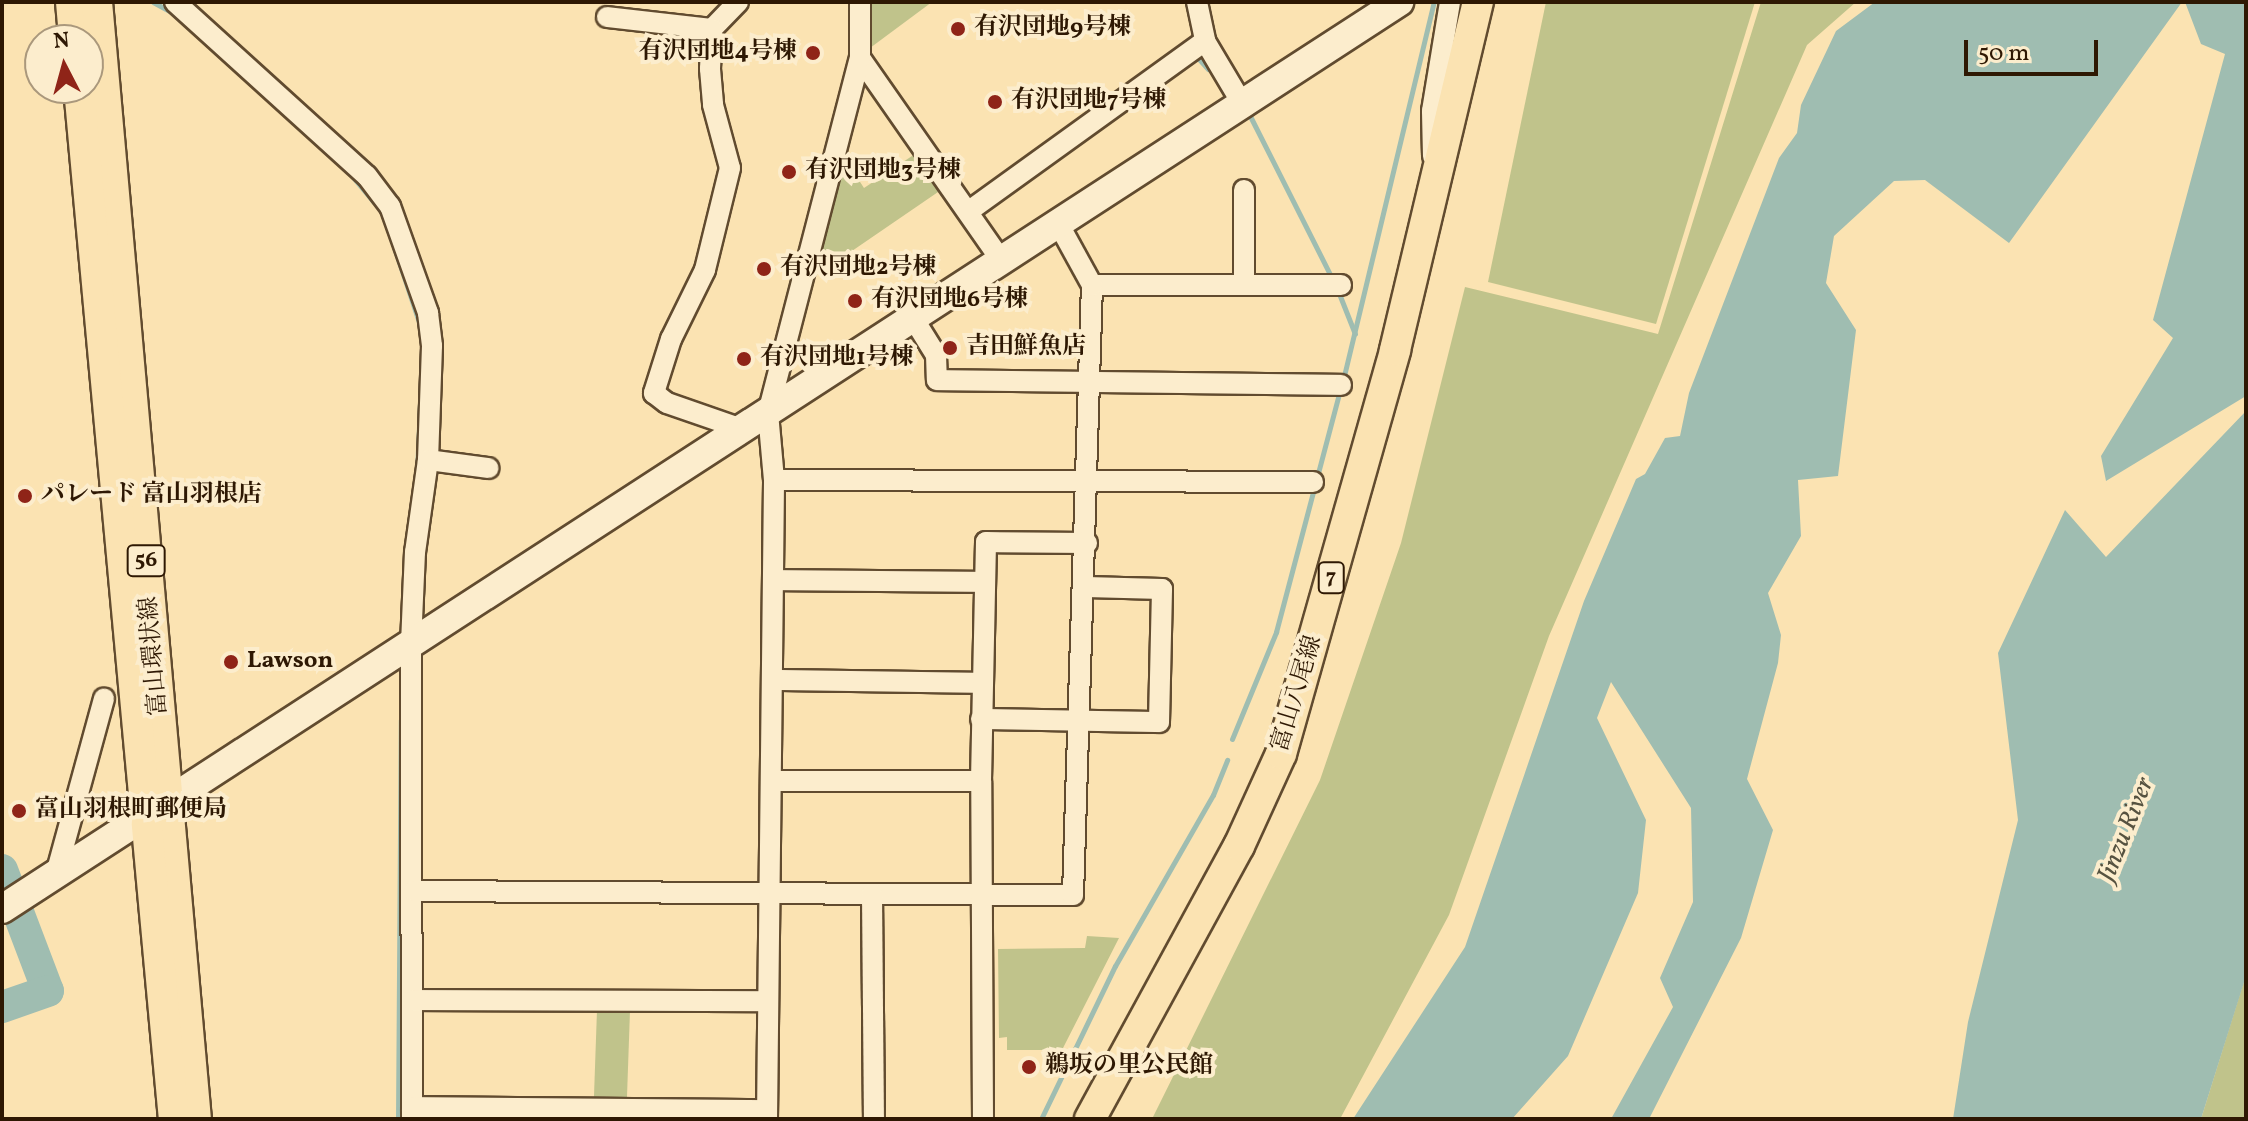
<!DOCTYPE html>
<html>
<head>
<meta charset="utf-8">
<style>
  body { margin:0 }
  #map { position:relative; width:2248px; height:1121px; overflow:hidden; background:#fbe3b2; font-family:Vollkorn,"Noto Serif JP",serif }
  div>[style] { position:absolute }
  .green>* { inset:0; background:#c0c38b; transform-origin:0 0 }
  .water>* { inset:0; background:#9fbdb1 }
  .stream>* { height:5px; margin:-2.5px; padding:0 2.5px; transform-origin:2.5px; border-radius:2.5px; background:#9fbdb1 }
  .river>* { height:32px; margin:-16px; padding:0 16px; transform-origin:16px; border-radius:16px; background:#9fbdb1 }
  .roads { filter:drop-shadow(2px 0 #614b2f) drop-shadow(-2px 0 #614b2f) drop-shadow(0 2px #614b2f) drop-shadow(0 -2px #614b2f) }
  .street>* { height:20px; margin:-10px; padding:0 10px; transform-origin:10px; border-radius:10px; background:#fcedcd }
  .secondary>* { height:28px; margin:-14px; padding:0 14px; transform-origin:14px; border-radius:14px; background:#fcedcd }
  .primary>* { height:30px; margin:-15px; padding:0 15px; transform-origin:15px; border-radius:15px; background:#fbe3b2 }
  .dots>* { width:22px; height:22px; translate:-50% -50%; box-sizing:border-box; border:4px solid #fcedcd; border-radius:50% }
  span { translate:-50% -50%; white-space:nowrap; text-align:center; line-height:1.15; -webkit-text-stroke:8px #fcedcd; paint-order:stroke }
  .shield-label span { padding:2px 6px; background:#fcedcd; border:2px solid; border-radius:6px; -webkit-text-stroke-width:0 }
  .shield-label { font-size:22px; color:#2e1803; font-weight:700 }
  .poi-label { font-size:24px; color:#2e1803; font-weight:700 }
  .left { translate:0 -50%; text-align:left }
  .right { translate:-100% -50%; text-align:right }
  .street-label { font-size:24px; color:#2e1803 }
  .water-label { font-size:26px; color:#565240; font-style:italic }
  .frame { position:absolute; inset:0; border:4px solid #2e1803; pointer-events:none }
  .north { position:absolute; left:24px; top:24px; width:80px; height:80px; box-sizing:border-box; background:#fcedcd; border:2px solid #aa987c; border-radius:50%; rotate:354deg; font-size:22px; font-weight:700; line-height:32px; text-align:center; color:#2e1803 }
  .north::after { content:''; display:block; margin:auto; width:28px; height:36px; background:#8f2418; clip-path:polygon(50% 0,100% 100%,50% 72%,0 100%) }
  .scale { position:absolute; left:1964px; top:40px; width:134px; height:36px; box-sizing:border-box; border:4px solid #2e1803; border-top:0; padding-left:10px; font-size:24px; line-height:28px; white-space:nowrap; color:#2e1803; -webkit-text-stroke:6px #fcedcd; paint-order:stroke }
</style>
</head>
<body>
<div id="map">
  <div class="green">
    <div style="clip-path:polygon(872px 2px,932px 2px,870px 48px)"></div>
    <div style="clip-path:polygon(1546px 2px,1755px 2px,1656px 324px,1488px 282px)"></div>
    <div style="clip-path:polygon(1761px 2px,1856px 2px,1807px 45px,1549px 636px,1449px 915px,1340px 1119px,1152px 1119px,1320px 780px,1401px 543px,1465px 287px,1658px 334px)"></div>
    <div style="clip-path:polygon(915px 154px,941px 190px,814px 277px,845px 159px,864px 188px)"></div>
    <div style="clip-path:polygon(1087px 936px,1119px 938px,1062px 1050px,1007px 1050px,1007px 1037px,999px 1038px,998px 949px,1085px 948px)"></div>
    <div style="clip-path:polygon(2246px 976px,2246px 1119px,2201px 1119px,2245px 978px)"></div>
    <div style="left:597px;top:1010px;width:33px;height:89px;rotate:2deg"></div>
  </div>
  <div class="water">
    <div style="clip-path:polygon(1875px 2px,2182px 2px,2009px 243px,1925px 180px,1894px 181px,1834px 236px,1826px 283px,1856px 330px,1838px 476px,1798px 480px,1801px 536px,1768px 593px,1781px 635px,1778px 663px,1747px 779px,1773px 830px,1741px 938px,1649px 1119px,1611px 1119px,1673px 1007px,1660px 978px,1693px 902px,1691px 808px,1611px 682px,1597px 718px,1646px 820px,1638px 893px,1568px 1056px,1512px 1119px,1353px 1119px,1465px 947px,1584px 601px,1636px 479px,1645px 474px,1665px 438px,1680px 436px,1689px 393px,1779px 158px,1797px 133px,1801px 105px,1836px 31px)"></div>
    <div style="clip-path:polygon(2185px 2px,2246px 2px,2246px 396px,2106px 481px,2101px 456px,2173px 338px,2153px 320px,2225px 54px,2201px 44px)"></div>
    <div style="clip-path:polygon(2246px 411px,2246px 976px,2201px 1119px,1953px 1119px,1968px 1022px,2018px 820px,1998px 653px,2065px 510px,2106px 557px)"></div>
  </div>
  <div class="stream">
    <div style="left:153px;top:2px;width:23px;rotate:29deg"></div>
    <div style="left:1198px;top:58px;width:15px;rotate:48deg"></div>
    <div style="left:1248px;top:112px;width:186px;rotate:63.2deg"></div>
    <div style="left:352px;top:176px;width:34px;rotate:50deg"></div>
    <div style="left:394px;top:247px;width:82px;rotate:71.6deg"></div>
    <div style="left:1338px;top:291px;width:46px;rotate:68.4deg"></div>
    <div style="left:1343px;top:380px;width:389px;rotate:-76.5deg"></div>
    <div style="left:417px;top:472px;width:114px;rotate:-87.5deg"></div>
    <div style="left:1232px;top:739px;width:116px;rotate:-67.6deg"></div>
    <div style="left:1276px;top:632px;width:251px;rotate:-75.2deg"></div>
    <div style="left:398px;top:1119px;width:399px;rotate:-89.6deg"></div>
    <div style="left:1041px;top:1119px;width:170px;rotate:-64.2deg"></div>
    <div style="left:1115px;top:966px;width:197px;rotate:-60.2deg"></div>
    <div style="left:1213px;top:795px;width:38px;rotate:-68deg"></div>
  </div>
  <div class="river">
    <div style="left:2px;top:870px;width:129px;rotate:69.2deg"></div>
    <div style="left:48px;top:991px;width:49px;rotate:160.8deg"></div>
  </div>
  <div class="roads">
    <div class="street">
      <div style="left:175px;top:2px;width:259px;rotate:42.2deg"></div>
      <div style="left:367px;top:176px;width:38px;rotate:53deg"></div>
      <div style="left:390px;top:206px;width:114px;rotate:70.4deg"></div>
      <div style="left:428px;top:313px;width:33px;rotate:83deg"></div>
      <div style="left:432px;top:346px;width:114px;rotate:92deg"></div>
      <div style="left:428px;top:460px;width:93px;rotate:98deg"></div>
      <div style="left:415px;top:552px;width:91px;rotate:92.5deg"></div>
      <div style="left:411px;top:643px;width:476px;rotate:89.9deg"></div>
      <div style="left:738px;top:2px;width:37px;rotate:134deg"></div>
      <div style="left:712px;top:29px;width:40px;rotate:92.9deg"></div>
      <div style="left:710px;top:69px;width:36px;rotate:85deg"></div>
      <div style="left:713px;top:105px;width:65px;rotate:74.9deg"></div>
      <div style="left:730px;top:168px;width:105px;rotate:103.8deg"></div>
      <div style="left:705px;top:270px;width:77px;rotate:116.2deg"></div>
      <div style="left:671px;top:339px;width:57px;rotate:107.5deg"></div>
      <div style="left:654px;top:393px;width:16px;rotate:38deg"></div>
      <div style="left:667px;top:403px;width:76px;rotate:19.1deg"></div>
      <div style="left:1197px;top:2px;width:40px;rotate:78deg"></div>
      <div style="left:1205px;top:41px;width:74px;rotate:59.3deg"></div>
      <div style="left:607px;top:17px;width:106px;rotate:6.5deg"></div>
      <div style="left:860px;top:58px;width:246px;rotate:55.1deg"></div>
      <div style="left:1433px;top:156px;width:45px;rotate:-91.3deg"></div>
      <div style="left:1432px;top:111px;width:110px;rotate:-80.6deg"></div>
      <div style="left:1244px;top:190px;width:95px;rotate:90deg"></div>
      <div style="left:969px;top:211px;width:291px;rotate:-35.8deg"></div>
      <div style="left:1092px;top:285px;width:249px"></div>
      <div style="left:913px;top:318px;width:44px;rotate:58.1deg"></div>
      <div style="left:936px;top:355px;width:25px;rotate:88deg"></div>
      <div style="left:937px;top:380px;width:404px;rotate:0.7deg"></div>
      <div style="left:428px;top:460px;width:61px;rotate:7.6deg"></div>
      <div style="left:774px;top:480px;width:539px;rotate:0.21deg"></div>
      <div style="left:774px;top:580px;width:211px;rotate:0.5deg"></div>
      <div style="left:773px;top:680px;width:208px;rotate:0.8deg"></div>
      <div style="left:981px;top:719px;width:178px;rotate:1deg"></div>
      <div style="left:1159px;top:722px;width:133px;rotate:-88.7deg"></div>
      <div style="left:1162px;top:589px;width:76px;rotate:-178.5deg"></div>
      <div style="left:772px;top:781px;width:209px"></div>
      <div style="left:56px;top:874px;width:182px;rotate:-74.7deg"></div>
      <div style="left:414px;top:891px;width:659px;rotate:0.35deg"></div>
      <div style="left:1073px;top:895px;width:610px;rotate:-88.22deg"></div>
      <div style="left:1092px;top:285px;width:68px;rotate:-118.8deg"></div>
      <div style="left:872px;top:894px;width:225px;rotate:89.5deg"></div>
      <div style="left:413px;top:1000px;width:354px;rotate:0.2deg"></div>
      <div style="left:412px;top:1107px;width:355px;rotate:0.5deg"></div>
      <div style="left:767px;top:1119px;width:639px;rotate:-89.37deg"></div>
      <div style="left:774px;top:480px;width:67px;rotate:-95.1deg"></div>
      <div style="left:768px;top:413px;width:367px;rotate:-75.5deg"></div>
      <div style="left:860px;top:58px;width:56px;rotate:-90deg"></div>
      <div style="left:983px;top:1119px;width:338px;rotate:-90.3deg"></div>
      <div style="left:981px;top:781px;width:239px;rotate:-88.8deg"></div>
      <div style="left:986px;top:542px;width:101px;rotate:0.6deg"></div>
    </div>
    <div class="secondary">
      <div style="left:2px;top:909px;width:1666px;rotate:-32.99deg"></div>
    </div>
    <div class="primary">
      <div style="left:71px;top:2px;width:38px;rotate:85deg"></div>
      <div style="left:97px;top:2px;width:1121px;rotate:84.94deg"></div>
      <div style="left:79px;top:88px;width:1035px;rotate:84.74deg"></div>
      <div style="left:1090px;top:1119px;width:311px;rotate:-61.4deg"></div>
      <div style="left:1239px;top:846px;width:101px;rotate:-65.5deg"></div>
      <div style="left:1281px;top:754px;width:420px;rotate:-74.2deg"></div>
      <div style="left:1395px;top:350px;width:358px;rotate:-76.6deg"></div>
    </div>
  </div>
  <div class="dots">
    <div style="left:958px;top:29px;background:#8f2418"></div>
    <div style="left:813px;top:53px;background:#8f2418"></div>
    <div style="left:995px;top:102px;background:#8f2418"></div>
    <div style="left:789px;top:172px;background:#8f2418"></div>
    <div style="left:764px;top:269px;background:#8f2418"></div>
    <div style="left:855px;top:301px;background:#8f2418"></div>
    <div style="left:950px;top:348px;background:#8f2418"></div>
    <div style="left:744px;top:359px;background:#8f2418"></div>
    <div style="left:25px;top:496px;background:#8f2418"></div>
    <div style="left:231px;top:662px;background:#8f2418"></div>
    <div style="left:19px;top:811px;background:#8f2418"></div>
    <div style="left:1029px;top:1067px;background:#8f2418"></div>
  </div>
  <div class="shield-label">
    <span style="left:146px;top:561px">56</span>
    <span style="left:1331px;top:578px">7</span>
  </div>
  <div class="poi-label">
    <span class="left" style="left:974px;top:29px">有沢団地9号棟</span>
    <span class="right" style="left:797px;top:53px">有沢団地4号棟</span>
    <span class="left" style="left:1011px;top:102px">有沢団地7号棟</span>
    <span class="left" style="left:805px;top:172px">有沢団地3号棟</span>
    <span class="left" style="left:780px;top:269px">有沢団地2号棟</span>
    <span class="left" style="left:871px;top:301px">有沢団地6号棟</span>
    <span class="left" style="left:966px;top:348px">吉田鮮魚店</span>
    <span class="left" style="left:760px;top:359px">有沢団地1号棟</span>
    <span class="left" style="left:41px;top:496px">パレード 富山羽根店</span>
    <span class="left" style="left:247px;top:662px">Lawson</span>
    <span class="left" style="left:35px;top:811px">富山羽根町郵便局</span>
    <span class="left" style="left:1045px;top:1067px">鵜坂の里公民館</span>
  </div>
  <div class="street-label">
    <span style="left:155px;top:656px;rotate:-95deg">富山環状線</span>
    <span style="left:1298px;top:694px;rotate:-73deg">富山八尾線</span>
  </div>
  <div class="water-label">
    <span style="left:2127px;top:830px;rotate:-68deg">Jinzu River</span>
  </div>
  <div class="frame"></div>
  <div class="north">N</div>
  <div class="scale">50 m</div>
</div>
</body>
</html>
